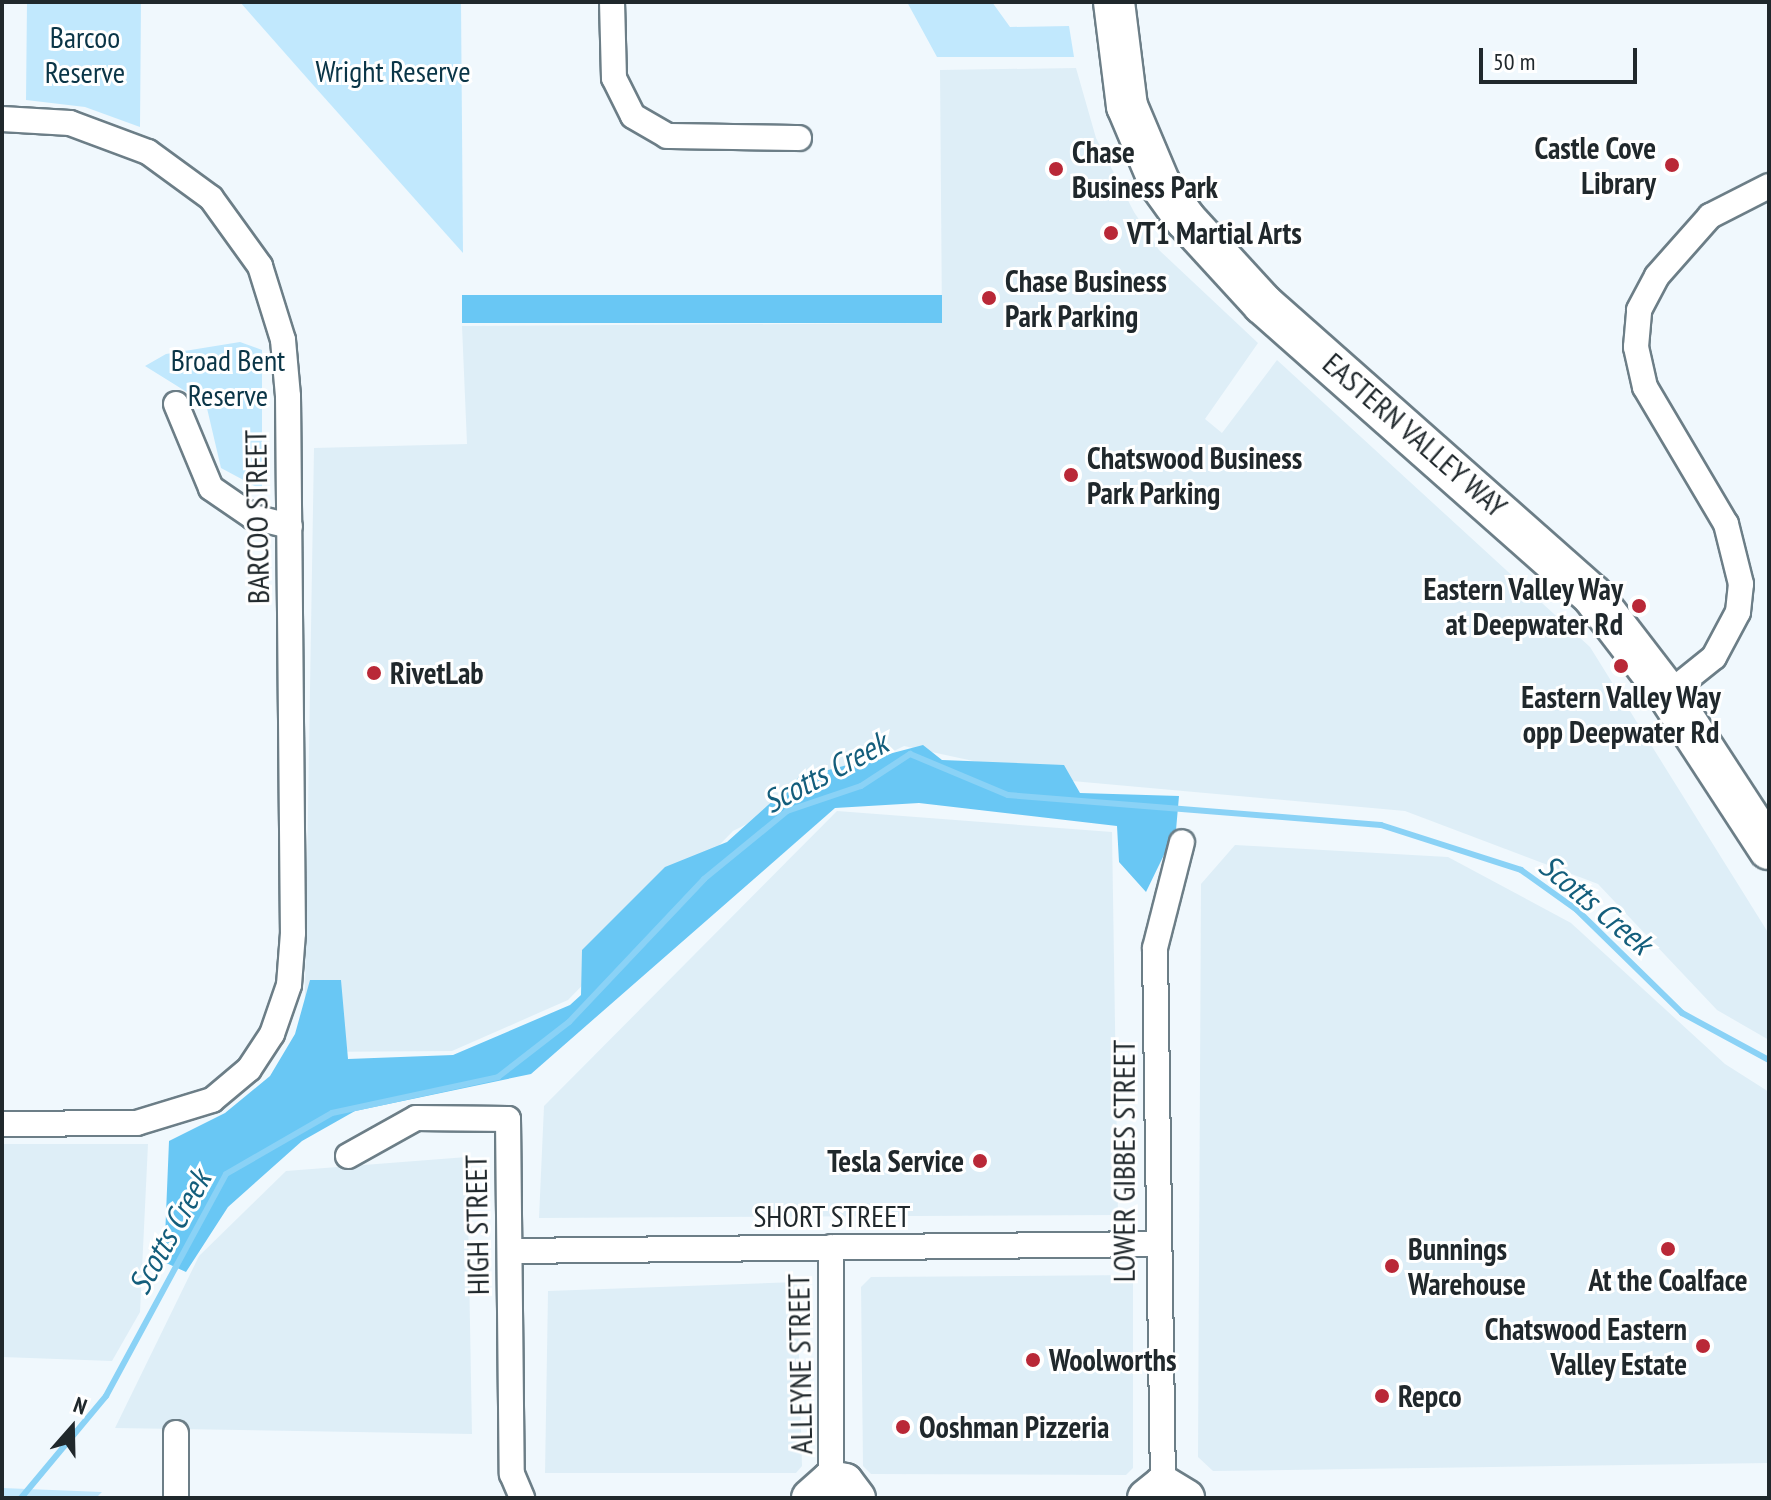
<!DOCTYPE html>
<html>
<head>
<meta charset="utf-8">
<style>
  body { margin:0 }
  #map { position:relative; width:1771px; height:1500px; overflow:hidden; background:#f0f8fd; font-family:"PT Sans Narrow",sans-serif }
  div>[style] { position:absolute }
  .built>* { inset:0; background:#deeef7 }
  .green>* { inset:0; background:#c1e8fd }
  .forest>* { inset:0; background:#69c7f4; transform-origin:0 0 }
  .stream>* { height:6px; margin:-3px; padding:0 3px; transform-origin:3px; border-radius:3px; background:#8ad2f6 }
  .roads { filter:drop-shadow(2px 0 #6c7e87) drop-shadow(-2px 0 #6c7e87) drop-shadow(0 2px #6c7e87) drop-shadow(0 -2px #6c7e87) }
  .street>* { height:24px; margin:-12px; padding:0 12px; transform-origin:12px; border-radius:12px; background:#fff }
  .secondary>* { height:36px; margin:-18px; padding:0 18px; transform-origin:18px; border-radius:18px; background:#fff }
  .primary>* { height:40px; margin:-20px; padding:0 20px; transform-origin:20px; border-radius:20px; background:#fff }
  .dots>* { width:22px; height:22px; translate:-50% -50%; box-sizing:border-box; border:4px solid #fff; border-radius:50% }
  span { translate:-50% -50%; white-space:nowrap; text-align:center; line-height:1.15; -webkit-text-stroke:6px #fff; paint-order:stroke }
  .park-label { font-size:30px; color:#0a3547 }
  .poi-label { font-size:30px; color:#20282c; font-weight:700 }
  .right { translate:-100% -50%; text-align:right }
  .left { translate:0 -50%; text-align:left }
  .street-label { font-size:30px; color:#20282c }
  .water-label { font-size:32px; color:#145e7c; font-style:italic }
  .frame { position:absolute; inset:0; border:4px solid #20282c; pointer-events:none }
  .north { position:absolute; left:32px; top:1388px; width:80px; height:80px; -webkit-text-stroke:6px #fff; paint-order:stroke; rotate:20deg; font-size:22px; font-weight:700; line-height:32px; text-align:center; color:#20282c }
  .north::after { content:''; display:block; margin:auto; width:28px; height:36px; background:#20282c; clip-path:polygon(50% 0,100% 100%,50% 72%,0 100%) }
  .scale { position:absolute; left:1479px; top:48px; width:158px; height:36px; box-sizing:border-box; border:4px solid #20282c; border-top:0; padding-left:10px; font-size:24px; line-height:28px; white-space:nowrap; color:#20282c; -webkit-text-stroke:6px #fff; paint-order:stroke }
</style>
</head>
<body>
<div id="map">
  <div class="built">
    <div style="clip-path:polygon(1076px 68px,1096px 138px,1134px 212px,1159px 250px,1258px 343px,1205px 419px,1222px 433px,1277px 360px,1590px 647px,1769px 934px,1769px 1040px,1717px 1010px,1598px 884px,1405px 811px,1061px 780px,904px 746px,733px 831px,568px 1000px,452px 1051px,304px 1052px,314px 448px,467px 444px,462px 326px,942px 323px,940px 70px)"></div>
    <div style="clip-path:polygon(837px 811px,1112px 832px,1118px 1215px,539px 1218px,544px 1106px)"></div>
    <div style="clip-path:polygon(1235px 845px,1448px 857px,1571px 923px,1725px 1064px,1769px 1092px,1769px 1463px,1213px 1471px,1198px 1457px,1201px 884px)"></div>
    <div style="clip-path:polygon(2px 1144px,148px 1144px,140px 1312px,112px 1361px,2px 1357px)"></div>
    <div style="clip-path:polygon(467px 1157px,472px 1434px,115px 1428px,199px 1256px,286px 1171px)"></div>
    <div style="clip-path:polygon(1133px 1275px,1133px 1468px,1126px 1475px,871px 1474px,863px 1466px,861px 1287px,871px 1277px)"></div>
    <div style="clip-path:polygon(797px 1282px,802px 1466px,796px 1473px,545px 1473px,548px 1291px)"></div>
  </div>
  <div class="green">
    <div style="clip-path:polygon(27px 2px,141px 2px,140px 127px,85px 107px,26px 100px)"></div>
    <div style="clip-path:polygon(240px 2px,461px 2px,463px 253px,314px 86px)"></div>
    <div style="clip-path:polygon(907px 2px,992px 2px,1010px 27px,1069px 26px,1074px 57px,937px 57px)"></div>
    <div style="clip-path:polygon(240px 342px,262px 350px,262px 490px,221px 468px,206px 404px,145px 366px,166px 354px)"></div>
    <div style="clip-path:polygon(2px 1488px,102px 1492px,96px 1498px,2px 1498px)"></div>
  </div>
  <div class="forest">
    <div style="left:942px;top:295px;width:28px;height:480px;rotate:90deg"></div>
    <div style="clip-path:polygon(923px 745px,942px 760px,1064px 765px,1080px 793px,1179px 796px,1176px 830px,1146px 892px,1119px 862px,1117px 826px,919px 803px,835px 808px,531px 1074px,355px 1111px,302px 1141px,228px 1207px,186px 1272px,164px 1262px,169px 1141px,225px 1113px,270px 1076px,295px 1034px,310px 980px,341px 980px,348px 1059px,453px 1055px,570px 1005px,581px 995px,582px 950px,665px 867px,727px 842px,798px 778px)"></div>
  </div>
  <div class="stream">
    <div style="left:21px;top:1498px;width:133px;rotate:-50.2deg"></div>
    <div style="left:106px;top:1396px;width:252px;rotate:-61.6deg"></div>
    <div style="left:226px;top:1174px;width:122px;rotate:-29.9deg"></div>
    <div style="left:332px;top:1113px;width:170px;rotate:-12.2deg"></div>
    <div style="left:498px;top:1077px;width:90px;rotate:-37.8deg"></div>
    <div style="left:569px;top:1022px;width:197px;rotate:-46.6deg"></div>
    <div style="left:704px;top:879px;width:107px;rotate:-39.3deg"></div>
    <div style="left:787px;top:811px;width:78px;rotate:-18.7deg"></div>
    <div style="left:861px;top:786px;width:59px;rotate:-33.1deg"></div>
    <div style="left:910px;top:754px;width:106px;rotate:22.7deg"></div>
    <div style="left:1008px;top:795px;width:374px;rotate:4.6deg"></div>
    <div style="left:1381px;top:825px;width:147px;rotate:17.8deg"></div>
    <div style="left:1521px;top:870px;width:69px;rotate:35.5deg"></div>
    <div style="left:1577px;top:910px;width:147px;rotate:44.4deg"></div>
    <div style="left:1682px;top:1013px;width:99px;rotate:28.4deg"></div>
  </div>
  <div class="roads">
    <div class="street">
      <div style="left:612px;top:2px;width:76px;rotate:88.5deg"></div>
      <div style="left:614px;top:78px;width:42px;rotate:63.4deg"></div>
      <div style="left:633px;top:116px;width:39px;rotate:30deg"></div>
      <div style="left:667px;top:136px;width:132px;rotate:0.9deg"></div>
      <div style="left:2px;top:119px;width:68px;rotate:3.4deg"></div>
      <div style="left:70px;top:123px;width:83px;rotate:20.4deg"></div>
      <div style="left:148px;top:152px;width:78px;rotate:36.1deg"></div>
      <div style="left:211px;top:198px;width:84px;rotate:54.2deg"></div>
      <div style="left:260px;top:266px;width:77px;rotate:72.7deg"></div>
      <div style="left:283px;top:340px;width:56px;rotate:84.9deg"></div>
      <div style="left:288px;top:396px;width:537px;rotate:89.47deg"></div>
      <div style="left:293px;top:933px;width:52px;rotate:94.4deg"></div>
      <div style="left:289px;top:985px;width:52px;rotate:109.1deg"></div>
      <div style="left:272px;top:1034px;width:42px;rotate:123.3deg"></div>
      <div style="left:249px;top:1069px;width:48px;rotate:140deg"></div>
      <div style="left:212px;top:1100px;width:78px;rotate:163deg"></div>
      <div style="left:137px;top:1123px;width:135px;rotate:179.6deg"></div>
      <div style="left:176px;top:404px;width:91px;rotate:67.4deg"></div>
      <div style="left:211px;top:488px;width:51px;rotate:34.6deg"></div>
      <div style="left:253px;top:517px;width:38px;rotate:14deg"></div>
      <div style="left:1668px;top:694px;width:59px;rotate:-38.8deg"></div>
      <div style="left:1714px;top:657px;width:51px;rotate:-61.9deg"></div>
      <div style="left:1738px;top:612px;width:28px;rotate:-84deg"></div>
      <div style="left:1741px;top:584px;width:62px;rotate:-104deg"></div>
      <div style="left:1726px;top:524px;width:159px;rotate:-120.6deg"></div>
      <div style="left:1645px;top:387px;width:41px;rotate:-102.7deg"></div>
      <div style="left:1636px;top:347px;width:37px;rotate:-85deg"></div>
      <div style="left:1639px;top:310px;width:38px;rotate:-62deg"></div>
      <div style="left:1657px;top:276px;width:80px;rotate:-48.5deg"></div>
      <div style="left:1710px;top:216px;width:66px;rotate:-27deg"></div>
      <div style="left:348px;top:1156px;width:78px;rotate:-29.2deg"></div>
      <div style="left:416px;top:1118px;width:92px;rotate:0.6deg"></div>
      <div style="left:508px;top:1119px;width:355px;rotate:89.4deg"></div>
      <div style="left:512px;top:1474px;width:26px;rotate:67deg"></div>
      <div style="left:831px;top:1247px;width:232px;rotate:90deg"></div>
      <div style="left:510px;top:1251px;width:645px;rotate:-0.62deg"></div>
      <div style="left:176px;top:1433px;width:65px;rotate:90deg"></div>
      <div style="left:1163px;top:1484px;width:536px;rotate:-90.86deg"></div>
      <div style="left:1155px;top:948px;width:109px;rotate:-75.7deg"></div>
    </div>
    <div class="secondary">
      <div style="left:810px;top:1498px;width:28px;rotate:-42deg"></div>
      <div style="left:831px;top:1479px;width:14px;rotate:12deg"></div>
      <div style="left:845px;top:1482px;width:20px;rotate:53deg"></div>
      <div style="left:1146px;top:1498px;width:22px;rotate:-39deg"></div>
      <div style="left:1163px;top:1484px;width:27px;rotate:31deg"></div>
    </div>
    <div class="primary">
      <div style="left:1114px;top:2px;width:105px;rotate:82.9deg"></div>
      <div style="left:1127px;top:106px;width:85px;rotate:67.1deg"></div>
      <div style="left:1160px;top:184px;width:44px;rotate:54.2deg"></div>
      <div style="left:1186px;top:220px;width:114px;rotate:47.5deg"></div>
      <div style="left:1263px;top:304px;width:439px;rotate:41.5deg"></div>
      <div style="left:1592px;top:595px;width:125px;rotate:52.5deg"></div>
      <div style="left:1668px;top:694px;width:185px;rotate:56.9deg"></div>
    </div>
  </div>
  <div class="dots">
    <div style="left:1672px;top:165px;background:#b92837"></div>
    <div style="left:1056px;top:169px;background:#b92837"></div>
    <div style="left:1111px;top:233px;background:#b92837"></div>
    <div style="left:989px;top:298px;background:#b92837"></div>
    <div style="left:1071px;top:475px;background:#b92837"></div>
    <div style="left:1639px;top:606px;background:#b92837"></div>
    <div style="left:1621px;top:666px;background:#b92837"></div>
    <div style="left:374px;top:673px;background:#b92837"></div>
    <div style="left:980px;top:1161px;background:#b92837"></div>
    <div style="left:1668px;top:1249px;background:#b92837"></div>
    <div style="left:1392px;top:1266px;background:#b92837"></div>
    <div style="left:1703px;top:1346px;background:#b92837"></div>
    <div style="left:1033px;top:1360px;background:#b92837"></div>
    <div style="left:1382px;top:1396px;background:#b92837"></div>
    <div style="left:903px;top:1427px;background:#b92837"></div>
  </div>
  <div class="park-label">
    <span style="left:85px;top:54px">Barcoo<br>Reserve</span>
    <span style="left:393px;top:71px">Wright Reserve</span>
    <span style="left:228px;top:377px">Broad Bent<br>Reserve</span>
  </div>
  <div class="poi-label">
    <span class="right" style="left:1656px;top:165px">Castle Cove<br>Library</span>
    <span class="left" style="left:1072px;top:169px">Chase<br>Business Park</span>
    <span class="left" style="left:1127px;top:233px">VT1 Martial Arts</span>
    <span class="left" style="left:1005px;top:298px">Chase Business<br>Park Parking</span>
    <span class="left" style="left:1087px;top:475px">Chatswood Business<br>Park Parking</span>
    <span class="right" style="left:1623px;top:606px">Eastern Valley Way<br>at Deepwater Rd</span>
    <span class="left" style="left:390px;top:673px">RivetLab</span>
    <span style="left:1621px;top:714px">Eastern Valley Way<br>opp Deepwater Rd</span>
    <span class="right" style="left:964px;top:1161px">Tesla Service</span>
    <span class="left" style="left:1408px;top:1266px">Bunnings<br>Warehouse</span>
    <span style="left:1668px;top:1280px">At the Coalface</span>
    <span class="right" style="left:1687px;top:1346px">Chatswood Eastern<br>Valley Estate</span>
    <span class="left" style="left:1049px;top:1360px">Woolworths</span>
    <span class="left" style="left:1398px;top:1396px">Repco</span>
    <span class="left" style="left:919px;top:1427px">Ooshman Pizzeria</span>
  </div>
  <div class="street-label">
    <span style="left:1415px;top:435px;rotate:41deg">EASTERN VALLEY WAY</span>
    <span style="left:257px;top:517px;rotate:-91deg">BARCOO STREET</span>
    <span style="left:1124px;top:1161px;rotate:-90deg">LOWER GIBBES STREET</span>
    <span style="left:832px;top:1216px">SHORT STREET</span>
    <span style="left:477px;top:1225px;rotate:-91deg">HIGH STREET</span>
    <span style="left:800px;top:1364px;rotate:-91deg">ALLEYNE STREET</span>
  </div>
  <div class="water-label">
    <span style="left:825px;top:772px;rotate:-28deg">Scotts Creek</span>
    <span style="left:1596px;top:904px;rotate:40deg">Scotts Creek</span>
    <span style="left:169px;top:1232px;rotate:-61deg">Scotts Creek</span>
  </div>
  <div class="frame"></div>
  <div class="north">N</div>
  <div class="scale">50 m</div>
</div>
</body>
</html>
